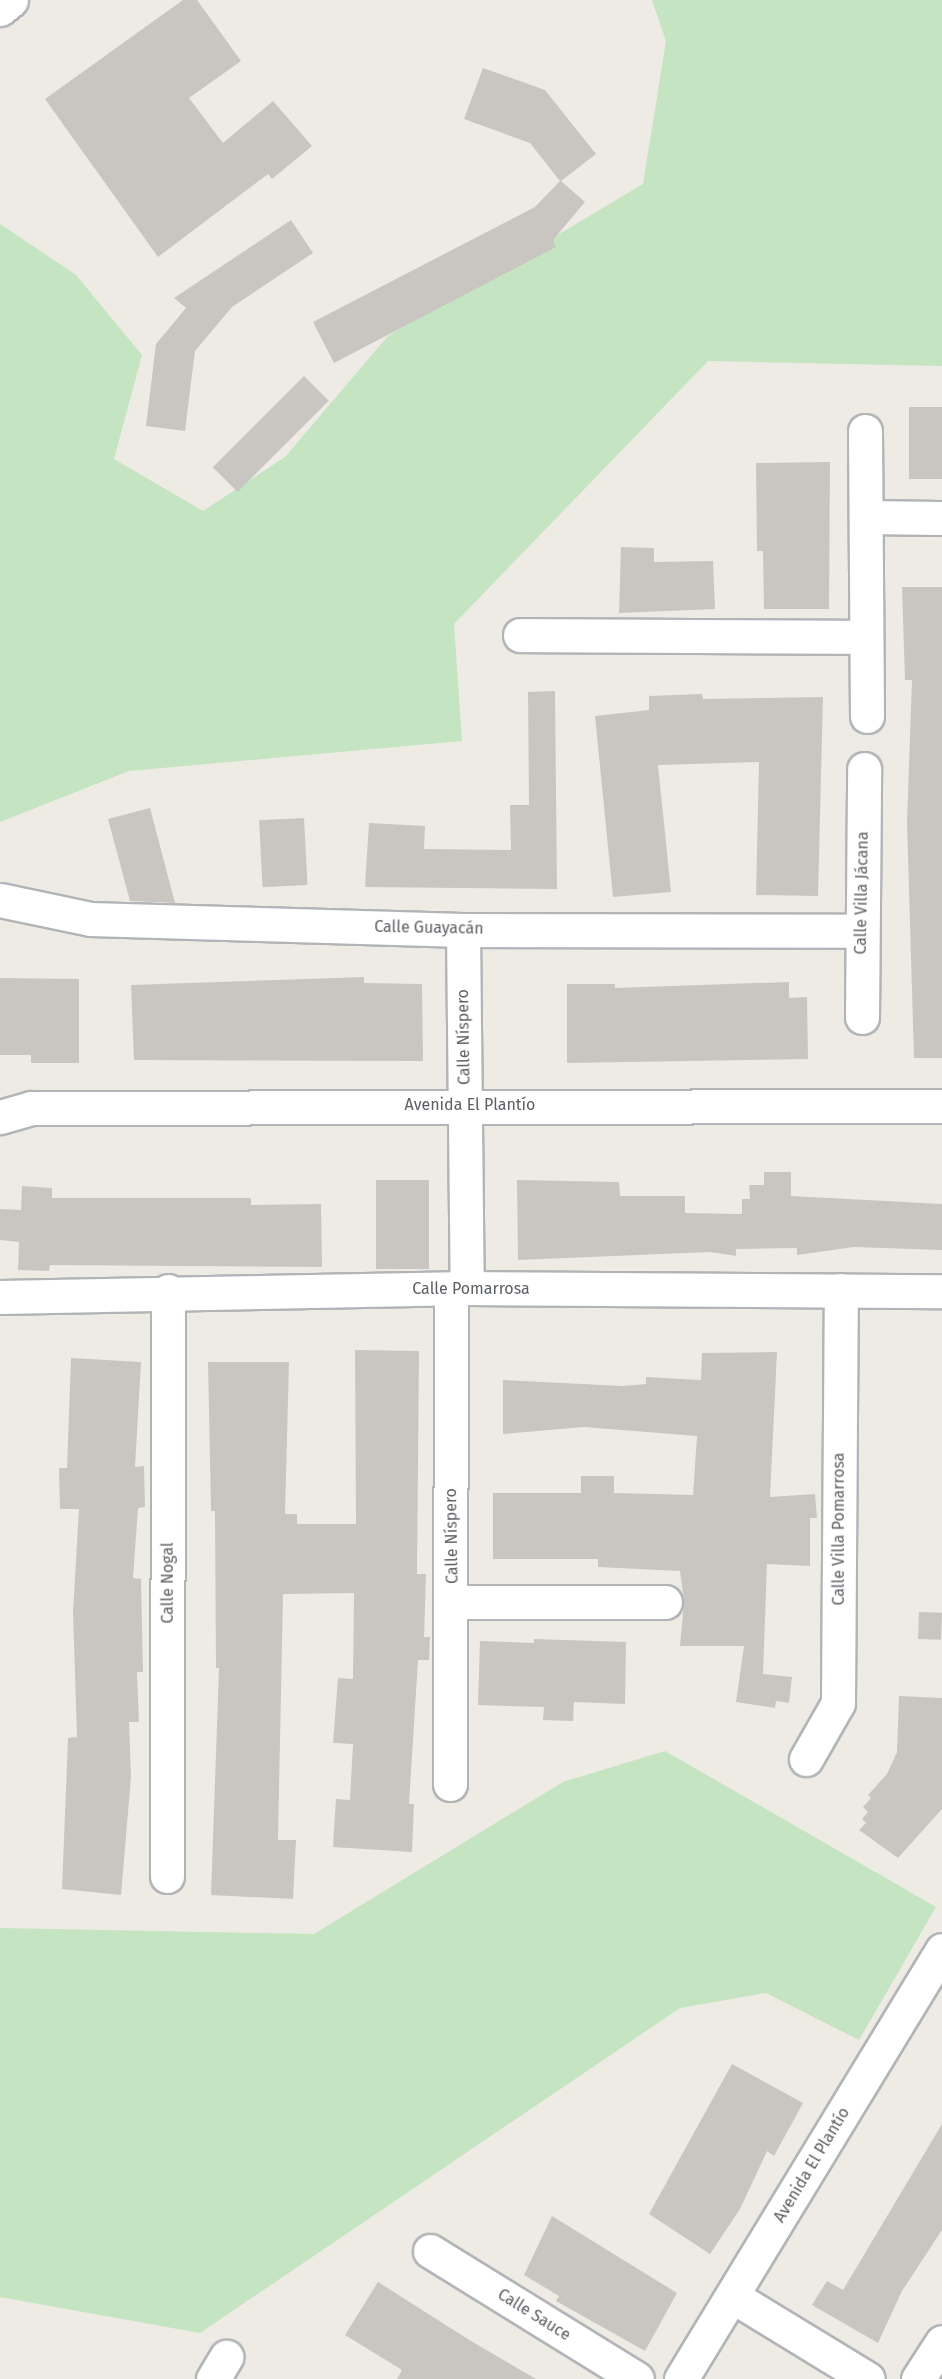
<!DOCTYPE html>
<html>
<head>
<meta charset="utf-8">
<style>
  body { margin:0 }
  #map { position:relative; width:942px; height:2379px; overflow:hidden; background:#eeebe4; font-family:"Fira Sans",sans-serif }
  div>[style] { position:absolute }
  .green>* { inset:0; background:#c4e4c2 }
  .building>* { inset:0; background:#c9c6c2; transform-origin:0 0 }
  .roads { filter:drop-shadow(2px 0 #b2b5b8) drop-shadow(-2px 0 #b2b5b8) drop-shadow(0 2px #b2b5b8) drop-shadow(0 -2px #b2b5b8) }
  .minor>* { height:33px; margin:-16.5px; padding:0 16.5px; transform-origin:16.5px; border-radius:16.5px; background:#fff }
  span { translate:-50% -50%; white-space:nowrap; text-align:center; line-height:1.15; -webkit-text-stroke:4.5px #fff; paint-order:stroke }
  .street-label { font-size:16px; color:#5c6064 }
</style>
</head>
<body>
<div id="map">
  <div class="green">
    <div style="clip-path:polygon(652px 0,942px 0,942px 366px,708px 361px,454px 624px,462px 741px,129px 771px,0 822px,0 224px,76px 275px,142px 355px,114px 459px,203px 511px,285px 457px,388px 336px,643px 184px,666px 41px)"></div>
    <div style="clip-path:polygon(665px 1751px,936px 1907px,859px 2040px,766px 1993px,680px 2008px,200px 2333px,0 2297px,0 1928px,314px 1934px,563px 1782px)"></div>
  </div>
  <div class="building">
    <div style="clip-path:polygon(183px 0,197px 0,241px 61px,189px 98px,223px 143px,273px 101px,312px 146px,272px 179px,268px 174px,158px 257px,45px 99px)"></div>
    <div style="clip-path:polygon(483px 68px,545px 90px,596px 154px,561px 181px,585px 202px,553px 240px,556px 247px,334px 363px,313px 322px,535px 207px,560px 181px,530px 143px,464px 119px)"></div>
    <div style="clip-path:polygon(291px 220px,313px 253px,232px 307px,195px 351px,185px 431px,146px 426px,156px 344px,186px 308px,174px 298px)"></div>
    <div style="left:304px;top:376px;width:35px;height:129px;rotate:45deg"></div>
    <div style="left:942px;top:407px;width:72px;height:33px;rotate:90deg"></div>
    <div style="clip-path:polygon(830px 462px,829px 609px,764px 609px,763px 551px,757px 551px,756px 463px)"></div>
    <div style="clip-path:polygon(621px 547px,654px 548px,654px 562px,713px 561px,715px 609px,619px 613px)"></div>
    <div style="clip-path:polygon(902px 587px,942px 587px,942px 1058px,914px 1058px,907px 822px,912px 680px,905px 680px)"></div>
    <div style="clip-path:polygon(555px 691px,557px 889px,365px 887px,369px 823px,425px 826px,424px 849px,511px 850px,510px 805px,529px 805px,528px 692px)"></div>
    <div style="clip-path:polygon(702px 694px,703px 699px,823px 697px,818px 896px,756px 895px,759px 762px,658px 765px,671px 892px,613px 897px,595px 716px,649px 710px,649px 696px)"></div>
    <div style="clip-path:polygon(150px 808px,175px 903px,130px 901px,108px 819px)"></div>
    <div style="left:304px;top:818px;width:67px;height:45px;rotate:87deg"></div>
    <div style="clip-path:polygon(364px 977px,364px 983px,422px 984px,423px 1061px,134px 1060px,131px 985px)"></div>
    <div style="clip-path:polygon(0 978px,79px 979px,79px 1063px,31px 1063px,31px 1055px,0 1055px)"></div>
    <div style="clip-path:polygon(789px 982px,789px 998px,807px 997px,808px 1059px,567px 1063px,567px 984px,615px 984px,615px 988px)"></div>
    <div style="clip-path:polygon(764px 1172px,791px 1172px,791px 1196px,942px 1204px,942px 1250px,854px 1247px,797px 1255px,797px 1248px,736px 1249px,736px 1256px,710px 1252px,518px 1260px,517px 1180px,619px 1182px,620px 1196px,685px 1196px,685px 1213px,742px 1214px,742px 1199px,750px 1199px,749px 1185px,764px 1185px)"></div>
    <div style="left:429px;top:1180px;width:89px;height:53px;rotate:90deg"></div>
    <div style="clip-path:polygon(22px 1186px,52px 1188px,52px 1198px,251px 1198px,251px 1205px,321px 1204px,322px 1267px,50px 1265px,49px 1271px,18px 1270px,19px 1242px,0 1240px,0 1209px,21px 1210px)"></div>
    <div style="clip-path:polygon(355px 1350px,419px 1351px,417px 1574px,426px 1574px,424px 1637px,430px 1637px,429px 1660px,418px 1660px,409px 1804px,414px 1804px,412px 1852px,333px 1847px,336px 1799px,350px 1800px,353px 1744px,333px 1743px,338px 1678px,353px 1679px,354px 1593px,283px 1594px,278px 1840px,296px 1840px,293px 1899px,211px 1895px,219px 1668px,216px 1668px,215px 1511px,211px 1511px,208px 1362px,289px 1362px,285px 1514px,297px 1514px,297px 1524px,356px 1524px)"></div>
    <div style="clip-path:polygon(777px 1352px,770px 1497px,815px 1494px,817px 1518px,810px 1518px,810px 1566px,767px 1564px,763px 1674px,792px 1677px,789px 1703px,776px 1701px,775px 1708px,736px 1702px,744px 1646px,680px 1646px,684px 1601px,680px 1571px,598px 1567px,598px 1559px,493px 1559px,493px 1493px,581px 1493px,581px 1476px,614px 1476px,614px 1493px,693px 1495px,697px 1436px,584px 1427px,503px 1434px,503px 1380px,623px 1386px,646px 1384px,646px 1377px,701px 1380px,702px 1353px)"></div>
    <div style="clip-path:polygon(71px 1358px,141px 1362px,135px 1467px,144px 1466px,145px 1507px,138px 1508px,133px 1578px,141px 1579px,143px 1672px,137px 1672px,139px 1722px,129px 1722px,131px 1777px,121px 1895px,62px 1889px,68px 1738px,77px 1737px,73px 1612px,79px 1509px,60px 1509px,59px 1468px,67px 1468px)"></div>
    <div style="left:919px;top:1612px;width:23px;height:27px;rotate:2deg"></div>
    <div style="clip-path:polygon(534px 1639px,626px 1642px,625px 1704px,574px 1702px,573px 1721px,543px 1720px,544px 1707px,478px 1705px,480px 1641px,534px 1643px)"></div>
    <div style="clip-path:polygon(899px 1696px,942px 1698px,942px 1809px,898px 1858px,859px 1830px,866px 1823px,862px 1819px,868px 1812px,863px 1807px,871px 1798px,868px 1795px,887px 1774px,897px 1752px)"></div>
    <div style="clip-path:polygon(732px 2064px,803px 2103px,774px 2156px,767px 2151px,740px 2209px,710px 2254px,649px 2214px)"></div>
    <div style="clip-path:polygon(942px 2124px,942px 2230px,902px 2291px,878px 2343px,812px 2305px,827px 2281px,843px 2290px)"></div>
    <div style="clip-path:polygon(552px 2216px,677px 2293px,645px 2351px,556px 2301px,559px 2296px,524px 2275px)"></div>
    <div style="clip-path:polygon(378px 2282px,471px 2341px,536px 2379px,397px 2379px,402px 2370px,345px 2335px)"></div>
  </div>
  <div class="roads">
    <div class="minor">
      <div style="left:0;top:9px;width:14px;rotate:-39deg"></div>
      <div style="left:865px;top:431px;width:285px;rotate:89.6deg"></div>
      <div style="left:866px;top:517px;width:76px;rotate:0.8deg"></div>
      <div style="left:520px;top:635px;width:346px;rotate:0.3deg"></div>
      <div style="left:0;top:900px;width:92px;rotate:11.9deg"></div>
      <div style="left:90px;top:919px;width:373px;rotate:1.7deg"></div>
      <div style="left:463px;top:930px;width:398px;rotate:0.1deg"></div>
      <div style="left:463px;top:930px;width:358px;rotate:89.4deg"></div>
      <div style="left:862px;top:1017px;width:248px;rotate:-89.5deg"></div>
      <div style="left:0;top:1117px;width:32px;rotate:-16deg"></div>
      <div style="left:31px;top:1108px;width:911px;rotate:-0.13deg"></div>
      <div style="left:0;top:1297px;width:467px;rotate:-1.1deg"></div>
      <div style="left:467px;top:1288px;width:475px;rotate:0.4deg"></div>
      <div style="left:453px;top:1602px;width:212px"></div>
      <div style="left:806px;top:1759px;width:64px;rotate:-60.3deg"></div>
      <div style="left:838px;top:1703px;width:413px;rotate:-89.6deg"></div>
      <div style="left:450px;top:1784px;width:495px;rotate:-89.9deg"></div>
      <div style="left:167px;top:1876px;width:585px;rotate:-89.9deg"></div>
      <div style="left:430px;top:2251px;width:243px;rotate:31.7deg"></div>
      <div style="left:732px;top:2296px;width:159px;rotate:31.4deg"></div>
      <div style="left:213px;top:2379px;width:26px;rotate:-59deg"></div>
      <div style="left:681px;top:2379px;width:502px;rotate:-58.68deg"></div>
      <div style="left:918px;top:2379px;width:44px;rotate:-57deg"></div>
    </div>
  </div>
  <div class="street-label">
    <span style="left:862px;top:893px;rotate:-89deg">Calle Villa Jácana</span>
    <span style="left:429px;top:928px;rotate:1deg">Calle Guayacán</span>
    <span style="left:464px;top:1037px;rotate:-91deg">Calle Níspero</span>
    <span style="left:470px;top:1105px">Avenida El Plantío</span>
    <span style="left:471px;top:1289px">Calle Pomarrosa</span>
    <span style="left:839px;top:1529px;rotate:-90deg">Calle Villa Pomarrosa</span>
    <span style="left:452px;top:1536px;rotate:-91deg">Calle Níspero</span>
    <span style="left:168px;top:1583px;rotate:-90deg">Calle Nogal</span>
    <span style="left:812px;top:2165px;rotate:-59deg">Avenida El Plantío</span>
    <span style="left:534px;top:2315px;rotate:32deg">Calle Sauce</span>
  </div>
</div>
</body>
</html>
